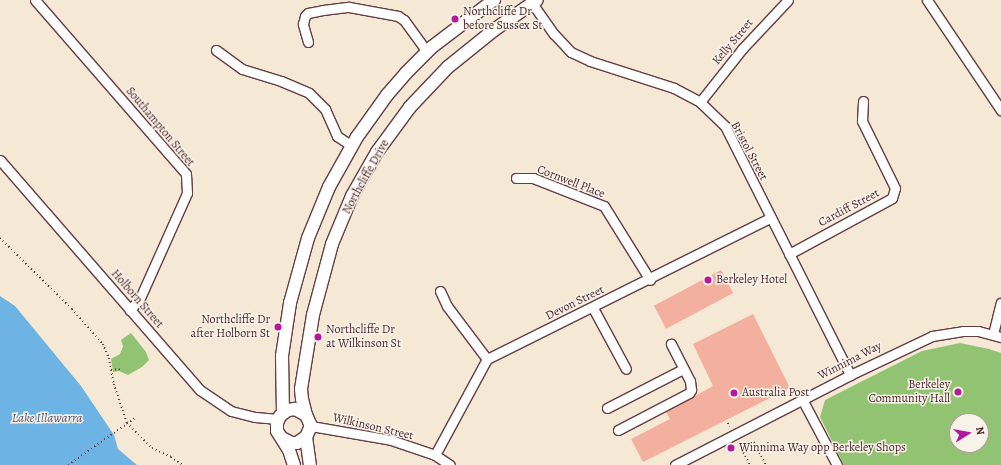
<!DOCTYPE html>
<html>
<head>
<meta charset="utf-8">
<style>
  body { margin:0 }
  #map { position:relative; width:1001px; height:465px; overflow:hidden; background:#f5e8d4; font-family:Alegreya,serif }
  div>[style] { position:absolute }
  .green>* { inset:0; background:#91c373 }
  .water>* { inset:0; background:#6db4e4 }
  .building>* { inset:0; background:#f3b09f; transform-origin:0 0 }
  .path>* { height:1.5px; margin-top:-0.75px; transform-origin:0; background:repeating-linear-gradient(90deg,#643d44 0 1px,transparent 0 4px) }
  .roads { filter:drop-shadow(1px 0 #643d44) drop-shadow(-1px 0 #643d44) drop-shadow(0 1px #643d44) drop-shadow(0 -1px #643d44) }
  .minor>* { height:9px; margin:-4.5px; padding:0 4.5px; transform-origin:4.5px; border-radius:4.5px; background:#fff }
  .major>* { height:12px; margin:-6px; padding:0 6px; transform-origin:6px; border-radius:6px; background:#fff }
  .dots>* { width:11px; height:11px; translate:-50% -50%; box-sizing:border-box; border:2px solid #f7f3e8; border-radius:50% }
  span { translate:-50% -50%; white-space:nowrap; text-align:center; line-height:1.15; -webkit-text-stroke:3px #f7f3e8; paint-order:stroke }
  .poi-label { font-size:12px; color:#4a1f2b }
  .left { translate:0 -50%; text-align:left }
  .right { translate:-100% -50%; text-align:right }
  .street-label { font-size:12px; color:#4a1f2b }
  .water-label { font-size:13px; color:#56536c; font-style:italic }
  .north { position:absolute; left:949px; top:413px; width:40px; height:40px; box-sizing:border-box; background:#f7f3e8; border:1px solid #b29e9c; border-radius:50%; rotate:79deg; font-size:11px; font-weight:700; line-height:16px; text-align:center; color:#4a1f2b }
  .north::after { content:''; display:block; margin:auto; width:14px; height:18px; background:#b5179e; clip-path:polygon(50% 0,100% 100%,50% 72%,0 100%) }
</style>
</head>
<body>
<div id="map">
  <div class="green">
    <div style="clip-path:polygon(131px 333px,146px 352px,149px 360px,142px 367px,128px 375px,119px 371px,113px 372px,111px 359px,120px 354px,123px 346px,121px 340px)"></div>
    <div style="clip-path:polygon(evenodd,960px 343px,989px 349px,1001px 353px,1001px 465px,844px 465px,820px 417px,825px 400px,922px 351px,960px 343px,957px 421px,981px 421px,981px 445px,957px 445px,957px 421px)"></div>
  </div>
  <div class="water">
    <div style="clip-path:polygon(0 296px,15px 306px,81px 386px,114px 435px,118px 449px,137px 465px,0 465px)"></div>
  </div>
  <div class="building">
    <div style="left:721px;top:270px;width:26px;height:76px;rotate:62deg"></div>
    <div style="clip-path:polygon(753px 314px,790px 388px,643px 462px,631px 439px,670px 419px,666px 412px,713px 386px,693px 344px)"></div>
  </div>
  <div class="path">
    <div style="left:0;top:238px;width:101px;rotate:44.6deg"></div>
    <div style="left:72px;top:309px;width:47px;rotate:48.5deg"></div>
    <div style="left:103px;top:344px;width:15px;rotate:67deg"></div>
    <div style="left:109px;top:358px;width:26px;rotate:79deg"></div>
    <div style="left:114px;top:384px;width:41px;rotate:71.6deg"></div>
    <div style="left:127px;top:423px;width:35px;rotate:45deg"></div>
    <div style="left:152px;top:448px;width:21px;rotate:25deg"></div>
    <div style="left:171px;top:457px;width:14px;rotate:34deg"></div>
    <div style="left:111px;top:370px;width:8px;rotate:-7deg"></div>
    <div style="left:119px;top:369px;width:4px;rotate:34deg"></div>
    <div style="left:728px;top:423px;width:4px;rotate:63deg"></div>
    <div style="left:738px;top:442px;width:26px;rotate:62deg"></div>
    <div style="left:754px;top:442px;width:26px;rotate:62deg"></div>
    <div style="left:68px;top:465px;width:82px;rotate:-35deg"></div>
  </div>
  <div class="roads">
    <div class="minor">
      <div style="left:35px;top:0;width:230px;rotate:49deg"></div>
      <div style="left:186px;top:174px;width:19px;rotate:87deg"></div>
      <div style="left:187px;top:193px;width:115px;rotate:114.1deg"></div>
      <div style="left:140px;top:298px;width:16px;rotate:130deg"></div>
      <div style="left:927px;top:0;width:133px;rotate:56.1deg"></div>
      <div style="left:532px;top:3px;width:38px;rotate:55deg"></div>
      <div style="left:554px;top:34px;width:25px;rotate:47deg"></div>
      <div style="left:571px;top:52px;width:21px;rotate:25deg"></div>
      <div style="left:590px;top:61px;width:88px;rotate:17.8deg"></div>
      <div style="left:674px;top:88px;width:30px;rotate:28deg"></div>
      <div style="left:700px;top:102px;width:35px;rotate:44deg"></div>
      <div style="left:725px;top:126px;width:279px;rotate:63.3deg"></div>
      <div style="left:308px;top:42px;width:19px;rotate:-106deg"></div>
      <div style="left:303px;top:24px;width:8px;rotate:-76deg"></div>
      <div style="left:305px;top:16px;width:4px;rotate:-45deg"></div>
      <div style="left:308px;top:13px;width:15px;rotate:-11deg"></div>
      <div style="left:323px;top:10px;width:26px;rotate:-7deg"></div>
      <div style="left:349px;top:7px;width:50px;rotate:10.4deg"></div>
      <div style="left:398px;top:16px;width:7px;rotate:34deg"></div>
      <div style="left:404px;top:20px;width:39px;rotate:54deg"></div>
      <div style="left:216px;top:50px;width:32px;rotate:36deg"></div>
      <div style="left:242px;top:69px;width:41px;rotate:17.1deg"></div>
      <div style="left:281px;top:81px;width:30px;rotate:23deg"></div>
      <div style="left:309px;top:93px;width:23px;rotate:45deg"></div>
      <div style="left:325px;top:109px;width:30px;rotate:66deg"></div>
      <div style="left:337px;top:136px;width:18px;rotate:34deg"></div>
      <div style="left:700px;top:102px;width:68px;rotate:-51.6deg"></div>
      <div style="left:742px;top:49px;width:67px;rotate:-46.8deg"></div>
      <div style="left:0;top:160px;width:305px;rotate:49deg"></div>
      <div style="left:200px;top:390px;width:37px;rotate:34deg"></div>
      <div style="left:231px;top:411px;width:25px;rotate:14deg"></div>
      <div style="left:255px;top:417px;width:23px;rotate:5deg"></div>
      <div style="left:516px;top:178px;width:17px"></div>
      <div style="left:533px;top:178px;width:76px;rotate:21.5deg"></div>
      <div style="left:604px;top:206px;width:87px;rotate:58.1deg"></div>
      <div style="left:789px;top:254px;width:117px;rotate:-28.5deg"></div>
      <div style="left:892px;top:198px;width:10px;rotate:-73deg"></div>
      <div style="left:895px;top:188px;width:75px;rotate:-116.2deg"></div>
      <div style="left:862px;top:121px;width:20px;rotate:-87deg"></div>
      <div style="left:440px;top:291px;width:17px;rotate:65deg"></div>
      <div style="left:447px;top:306px;width:66px;rotate:53deg"></div>
      <div style="left:593px;top:308px;width:69px;rotate:61.6deg"></div>
      <div style="left:993px;top:334px;width:32px;rotate:-76deg"></div>
      <div style="left:802px;top:399px;width:75px;rotate:62.1deg"></div>
      <div style="left:607px;top:408px;width:85px;rotate:-27.2deg"></div>
      <div style="left:311px;top:426px;width:81px;rotate:9.9deg"></div>
      <div style="left:391px;top:440px;width:46px;rotate:18.8deg"></div>
      <div style="left:435px;top:455px;width:18px;rotate:34deg"></div>
      <div style="left:618px;top:430px;width:80px;rotate:-27.5deg"></div>
      <div style="left:689px;top:393px;width:4px;rotate:-56deg"></div>
      <div style="left:691px;top:390px;width:9px;rotate:-96deg"></div>
      <div style="left:690px;top:381px;width:42px;rotate:-117.2deg"></div>
      <div style="left:435px;top:455px;width:109px;rotate:-61.6deg"></div>
      <div style="left:487px;top:359px;width:316px;rotate:-26.5deg"></div>
      <div style="left:675px;top:465px;width:197px;rotate:-27.2deg"></div>
      <div style="left:850px;top:375px;width:91px;rotate:-25.4deg"></div>
      <div style="left:932px;top:336px;width:31px;rotate:-9deg"></div>
      <div style="left:963px;top:331px;width:15px"></div>
      <div style="left:978px;top:331px;width:24px;rotate:15deg"></div>
    </div>
    <div class="major">
      <div style="left:283px;top:413px;width:57px;rotate:-91deg"></div>
      <div style="left:282px;top:356px;width:54px;rotate:-81.4deg"></div>
      <div style="left:290px;top:303px;width:67px;rotate:-74.5deg"></div>
      <div style="left:308px;top:238px;width:55px;rotate:-67.6deg"></div>
      <div style="left:329px;top:187px;width:57px;rotate:-60.8deg"></div>
      <div style="left:357px;top:137px;width:52px;rotate:-54.5deg"></div>
      <div style="left:387px;top:95px;width:29px;rotate:-49deg"></div>
      <div style="left:406px;top:73px;width:37px;rotate:-45deg"></div>
      <div style="left:432px;top:47px;width:78px;rotate:-37.2deg"></div>
      <div style="left:306px;top:415px;width:16px;rotate:-104deg"></div>
      <div style="left:302px;top:399px;width:10px;rotate:-96deg"></div>
      <div style="left:301px;top:389px;width:75px;rotate:-80.8deg"></div>
      <div style="left:313px;top:315px;width:73px;rotate:-75deg"></div>
      <div style="left:332px;top:244px;width:52px;rotate:-67.4deg"></div>
      <div style="left:352px;top:196px;width:51px;rotate:-60.4deg"></div>
      <div style="left:377px;top:152px;width:56px;rotate:-53.7deg"></div>
      <div style="left:410px;top:107px;width:55px;rotate:-46.5deg"></div>
      <div style="left:448px;top:67px;width:59px;rotate:-38.8deg"></div>
      <div style="left:494px;top:30px;width:52px;rotate:-34.9deg"></div>
      <div style="left:306px;top:437px;width:28px;rotate:82deg"></div>
      <div style="left:282px;top:438px;width:11px;rotate:27deg"></div>
      <div style="left:292px;top:443px;width:5px"></div>
      <div style="left:297px;top:443px;width:11px;rotate:-34deg"></div>
      <div style="left:306px;top:437px;width:12px;rotate:-66deg"></div>
      <div style="left:311px;top:426px;width:12px;rotate:-114deg"></div>
      <div style="left:306px;top:415px;width:13px;rotate:-151deg"></div>
      <div style="left:295px;top:409px;width:7px;rotate:172deg"></div>
      <div style="left:288px;top:410px;width:10px;rotate:143deg"></div>
      <div style="left:280px;top:416px;width:8px;rotate:113deg"></div>
      <div style="left:277px;top:423px;width:8px;rotate:90deg"></div>
      <div style="left:277px;top:431px;width:22px;rotate:58deg"></div>
      <div style="left:289px;top:450px;width:16px;rotate:72deg"></div>
    </div>
  </div>
  <div class="dots">
    <div style="left:455px;top:19px;background:#b5179e"></div>
    <div style="left:708px;top:280px;background:#b5179e"></div>
    <div style="left:278px;top:327px;background:#b5179e"></div>
    <div style="left:318px;top:337px;background:#b5179e"></div>
    <div style="left:958px;top:392px;background:#b5179e"></div>
    <div style="left:734px;top:393px;background:#b5179e"></div>
    <div style="left:731px;top:448px;background:#b5179e"></div>
  </div>
  <div class="poi-label">
    <span class="left" style="left:463px;top:19px">Northcliffe Dr<br>before Sussex St</span>
    <span class="left" style="left:716px;top:280px">Berkeley Hotel</span>
    <span class="right" style="left:270px;top:327px">Northcliffe Dr<br>after Holborn St</span>
    <span class="left" style="left:326px;top:337px">Northcliffe Dr<br>at Wilkinson St</span>
    <span class="right" style="left:950px;top:392px">Berkeley<br>Community Hall</span>
    <span class="left" style="left:742px;top:393px">Australia Post</span>
    <span class="left" style="left:739px;top:448px">Winnima Way opp Berkeley Shops</span>
  </div>
  <div class="street-label">
    <span style="left:733px;top:42px;rotate:-50deg">Kelly Street</span>
    <span style="left:160px;top:127px;rotate:50deg">Southampton Street</span>
    <span style="left:749px;top:151px;rotate:62deg">Bristol Street</span>
    <span style="left:366px;top:177px;rotate:-61deg">Northcliffe Drive</span>
    <span style="left:571px;top:182px;rotate:21deg">Cornwell Place</span>
    <span style="left:849px;top:208px;rotate:-28deg">Cardiff Street</span>
    <span style="left:137px;top:299px;rotate:49deg">Holborn Street</span>
    <span style="left:575px;top:303px;rotate:-26deg">Devon Street</span>
    <span style="left:850px;top:361px;rotate:-27deg">Winnima Way</span>
    <span style="left:373px;top:427px;rotate:13deg">Wilkinson Street</span>
  </div>
  <div class="water-label">
    <span style="left:47px;top:418px">Lake Illawarra</span>
  </div>
  <div class="north">N</div>
</div>
</body>
</html>
